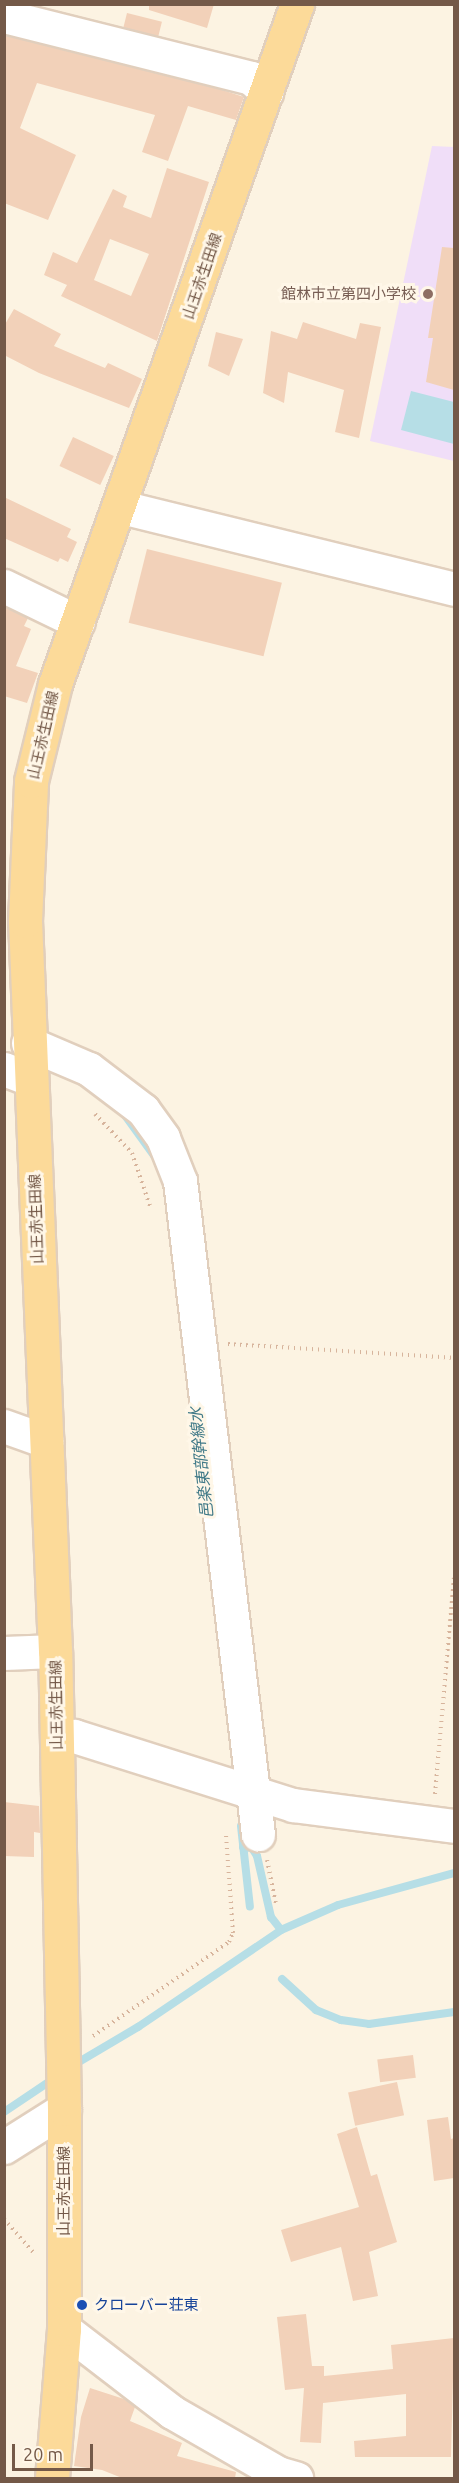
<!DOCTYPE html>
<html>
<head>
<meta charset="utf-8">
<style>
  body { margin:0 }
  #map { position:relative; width:459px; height:2483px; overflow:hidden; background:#fcf3e2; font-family:Ubuntu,"Noto Sans JP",sans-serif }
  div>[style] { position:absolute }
  .education>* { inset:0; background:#f0def8 }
  .water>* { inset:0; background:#b6dee6 }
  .stream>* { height:8px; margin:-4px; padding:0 4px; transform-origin:4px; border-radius:4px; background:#b6dee6 }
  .building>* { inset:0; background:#f2d1b9; transform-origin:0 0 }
  .path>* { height:4px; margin-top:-2px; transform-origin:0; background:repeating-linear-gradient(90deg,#d7b49c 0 1.5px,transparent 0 6px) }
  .roads { filter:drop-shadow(2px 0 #e1cfbd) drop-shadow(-2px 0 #e1cfbd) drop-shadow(0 2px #e1cfbd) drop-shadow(0 -2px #e1cfbd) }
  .minor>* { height:33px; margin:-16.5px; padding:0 16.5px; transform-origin:16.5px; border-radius:16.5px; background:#fff }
  .major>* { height:33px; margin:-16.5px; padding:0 16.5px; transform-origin:16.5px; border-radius:16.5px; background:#fcda99 }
  .dots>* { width:16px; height:16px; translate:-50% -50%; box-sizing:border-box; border:3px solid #fff7e8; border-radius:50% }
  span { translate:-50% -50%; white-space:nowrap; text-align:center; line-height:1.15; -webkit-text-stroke:6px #fff7e8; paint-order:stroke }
  .street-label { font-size:15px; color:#745948 }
  .education-label { font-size:15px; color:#785e54 }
  .right { translate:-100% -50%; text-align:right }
  .transit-label { font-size:15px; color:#164399 }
  .left { translate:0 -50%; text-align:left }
  .water-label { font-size:16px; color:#417a88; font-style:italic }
  .frame { position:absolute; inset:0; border:6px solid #745948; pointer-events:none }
  .scale { position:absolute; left:12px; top:2444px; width:81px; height:27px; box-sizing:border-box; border:3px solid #745948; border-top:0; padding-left:8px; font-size:18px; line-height:21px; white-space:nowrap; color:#745948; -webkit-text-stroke:4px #fff7e8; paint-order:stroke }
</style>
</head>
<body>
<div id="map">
  <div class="education">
    <div style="clip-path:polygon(432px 146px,454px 147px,454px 461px,370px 441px)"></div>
  </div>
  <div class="water">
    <div style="clip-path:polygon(411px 391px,454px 402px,454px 444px,401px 430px)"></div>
  </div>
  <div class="stream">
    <div style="left:124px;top:1114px;width:53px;rotate:54.2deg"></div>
    <div style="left:241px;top:1826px;width:81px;rotate:83.7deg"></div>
    <div style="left:243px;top:1847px;width:9px;rotate:6deg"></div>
    <div style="left:252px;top:1848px;width:9px;rotate:58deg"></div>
    <div style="left:257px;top:1856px;width:63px;rotate:77.1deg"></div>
    <div style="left:271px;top:1917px;width:16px;rotate:52deg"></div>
    <div style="left:282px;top:1979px;width:46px;rotate:42.4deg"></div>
    <div style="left:316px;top:2010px;width:27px;rotate:22deg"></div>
    <div style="left:341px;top:2020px;width:28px;rotate:8deg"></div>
    <div style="left:369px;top:2024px;width:86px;rotate:-8deg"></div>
    <div style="left:72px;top:2066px;width:77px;rotate:-30.6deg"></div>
    <div style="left:138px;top:2027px;width:173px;rotate:-34.1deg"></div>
    <div style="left:281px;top:1930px;width:62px;rotate:-23.7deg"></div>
    <div style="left:338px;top:1905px;width:120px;rotate:-15.4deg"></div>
    <div style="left:4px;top:2112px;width:63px;rotate:-33.9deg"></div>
  </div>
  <div class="building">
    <div style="clip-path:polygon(149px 4px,214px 4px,207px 28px,149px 10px)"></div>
    <div style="left:127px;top:13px;width:36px;height:15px;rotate:14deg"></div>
    <div style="clip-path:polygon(4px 35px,219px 89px,244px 97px,236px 120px,188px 106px,168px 161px,142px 152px,155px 115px,37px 83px,20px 128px,76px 155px,48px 220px,4px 203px)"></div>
    <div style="clip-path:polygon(evenodd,167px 168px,209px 182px,157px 341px,61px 296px,67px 285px,44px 275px,53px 252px,77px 263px,113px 189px,127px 196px,123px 207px,151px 218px,167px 168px,110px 239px,149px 254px,131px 296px,94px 280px,110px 239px)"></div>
    <div style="clip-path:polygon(442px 247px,454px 248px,454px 390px,426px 382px,433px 338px,428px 338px)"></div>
    <div style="clip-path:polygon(14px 309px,61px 334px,54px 346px,105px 368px,108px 363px,142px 379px,129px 408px,39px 373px,4px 355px,4px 326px)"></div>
    <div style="clip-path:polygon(303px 322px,356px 339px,360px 323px,381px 327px,359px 438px,335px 432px,344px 390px,288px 372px,284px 403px,263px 393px,271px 331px,297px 339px)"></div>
    <div style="clip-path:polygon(216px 332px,243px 339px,229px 376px,208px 366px)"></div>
    <div style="left:73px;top:437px;width:45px;height:32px;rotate:25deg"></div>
    <div style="clip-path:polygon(4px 497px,71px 529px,67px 537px,77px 542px,68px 562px,60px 558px,58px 562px,4px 538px)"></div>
    <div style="left:147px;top:549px;width:139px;height:76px;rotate:14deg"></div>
    <div style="clip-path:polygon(4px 607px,28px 618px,24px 626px,31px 629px,16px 666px,38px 673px,27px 703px,4px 696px)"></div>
    <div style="clip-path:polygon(4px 1802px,39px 1806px,40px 1833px,34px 1832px,34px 1857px,4px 1856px)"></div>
    <div style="left:413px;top:2055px;width:23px;height:36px;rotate:83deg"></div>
    <div style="left:397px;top:2082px;width:34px;height:50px;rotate:78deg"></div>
    <div style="clip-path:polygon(448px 2117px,451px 2139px,454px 2138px,454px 2178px,434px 2181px,427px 2120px)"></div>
    <div style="clip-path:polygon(357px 2127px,371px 2176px,377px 2174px,397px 2242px,369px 2252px,378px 2296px,353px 2301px,341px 2247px,291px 2262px,281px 2230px,359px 2207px,337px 2134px)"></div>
    <div style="clip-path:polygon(306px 2314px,312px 2366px,324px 2366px,324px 2376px,393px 2369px,391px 2345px,454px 2338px,451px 2457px,355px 2457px,354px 2441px,406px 2436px,406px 2394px,323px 2403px,321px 2443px,300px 2442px,304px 2388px,285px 2390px,277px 2317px)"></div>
    <div style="clip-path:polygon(90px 2388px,124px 2399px,135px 2407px,130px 2421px,182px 2443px,177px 2456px,236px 2472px,235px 2478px,122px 2478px,102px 2470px,74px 2466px,81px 2417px)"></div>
  </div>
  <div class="path">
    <div style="left:95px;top:1114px;width:54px;rotate:46.5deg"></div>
    <div style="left:132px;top:1153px;width:59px;rotate:71.3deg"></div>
    <div style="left:228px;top:1344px;width:226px;rotate:3.5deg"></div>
    <div style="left:435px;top:1794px;width:217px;rotate:-85deg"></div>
    <div style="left:267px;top:1860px;width:45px;rotate:78.4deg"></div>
    <div style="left:93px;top:2036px;width:165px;rotate:-34.7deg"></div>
    <div style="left:229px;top:1942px;width:10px;rotate:-66deg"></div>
    <div style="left:233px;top:1933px;width:98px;rotate:-94.1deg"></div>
    <div style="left:4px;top:2219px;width:44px;rotate:48.7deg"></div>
  </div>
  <div class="roads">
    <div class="minor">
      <div style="left:4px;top:16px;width:255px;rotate:14.1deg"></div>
      <div style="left:251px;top:78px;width:21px;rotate:43deg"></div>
      <div style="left:121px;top:507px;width:343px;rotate:13.8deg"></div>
      <div style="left:4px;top:586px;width:82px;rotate:25.9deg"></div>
      <div style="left:28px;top:1043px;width:66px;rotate:23.1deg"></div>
      <div style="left:89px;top:1069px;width:68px;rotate:37.2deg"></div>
      <div style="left:143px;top:1110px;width:34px;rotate:54deg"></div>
      <div style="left:163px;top:1138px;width:46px;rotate:68.4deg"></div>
      <div style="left:180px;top:1181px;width:658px;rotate:83.19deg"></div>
      <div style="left:4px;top:1069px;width:28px;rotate:21deg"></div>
      <div style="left:4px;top:1426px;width:45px;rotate:19.7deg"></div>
      <div style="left:4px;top:1653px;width:51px;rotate:-2.2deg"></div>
      <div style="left:57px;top:1735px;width:17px;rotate:3deg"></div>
      <div style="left:74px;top:1736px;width:230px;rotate:17.5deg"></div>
      <div style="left:293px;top:1805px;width:162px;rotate:7.4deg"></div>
      <div style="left:4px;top:2147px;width:71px;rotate:-32.3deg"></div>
      <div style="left:64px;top:2329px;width:136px;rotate:37.5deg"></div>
      <div style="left:172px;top:2412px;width:122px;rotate:29.9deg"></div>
      <div style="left:278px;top:2473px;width:19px;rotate:16deg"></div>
    </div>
    <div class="major">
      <div style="left:52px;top:2478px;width:149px;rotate:-85.4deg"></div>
      <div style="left:64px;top:2329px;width:220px;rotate:-90deg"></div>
      <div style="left:64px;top:2109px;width:458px;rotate:-91.1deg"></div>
      <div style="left:55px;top:1651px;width:731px;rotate:-92.35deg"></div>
      <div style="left:25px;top:921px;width:140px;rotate:-87.5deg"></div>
      <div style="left:31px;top:781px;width:100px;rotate:-76.1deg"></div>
      <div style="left:55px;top:684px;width:722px;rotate:-70.41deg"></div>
    </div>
  </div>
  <div class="dots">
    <div style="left:428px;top:294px;background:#8d6e63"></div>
    <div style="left:82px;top:2305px;background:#1a4fb4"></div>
  </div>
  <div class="street-label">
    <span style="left:202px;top:276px;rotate:-71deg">山王赤生田線</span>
    <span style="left:43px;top:735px;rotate:-77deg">山王赤生田線</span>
    <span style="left:36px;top:1219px;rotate:-92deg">山王赤生田線</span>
    <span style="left:56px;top:1705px;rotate:-91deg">山王赤生田線</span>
    <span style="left:64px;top:2191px;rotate:-90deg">山王赤生田線</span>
  </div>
  <div class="education-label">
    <span class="right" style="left:416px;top:294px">館林市立第四小学校</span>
  </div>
  <div class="transit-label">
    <span class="left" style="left:94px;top:2305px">クローバー荘東</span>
  </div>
  <div class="water-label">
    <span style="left:201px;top:1463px;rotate:-96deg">邑楽東部幹線水</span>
  </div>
  <div class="frame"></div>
  <div class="scale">20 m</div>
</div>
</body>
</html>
